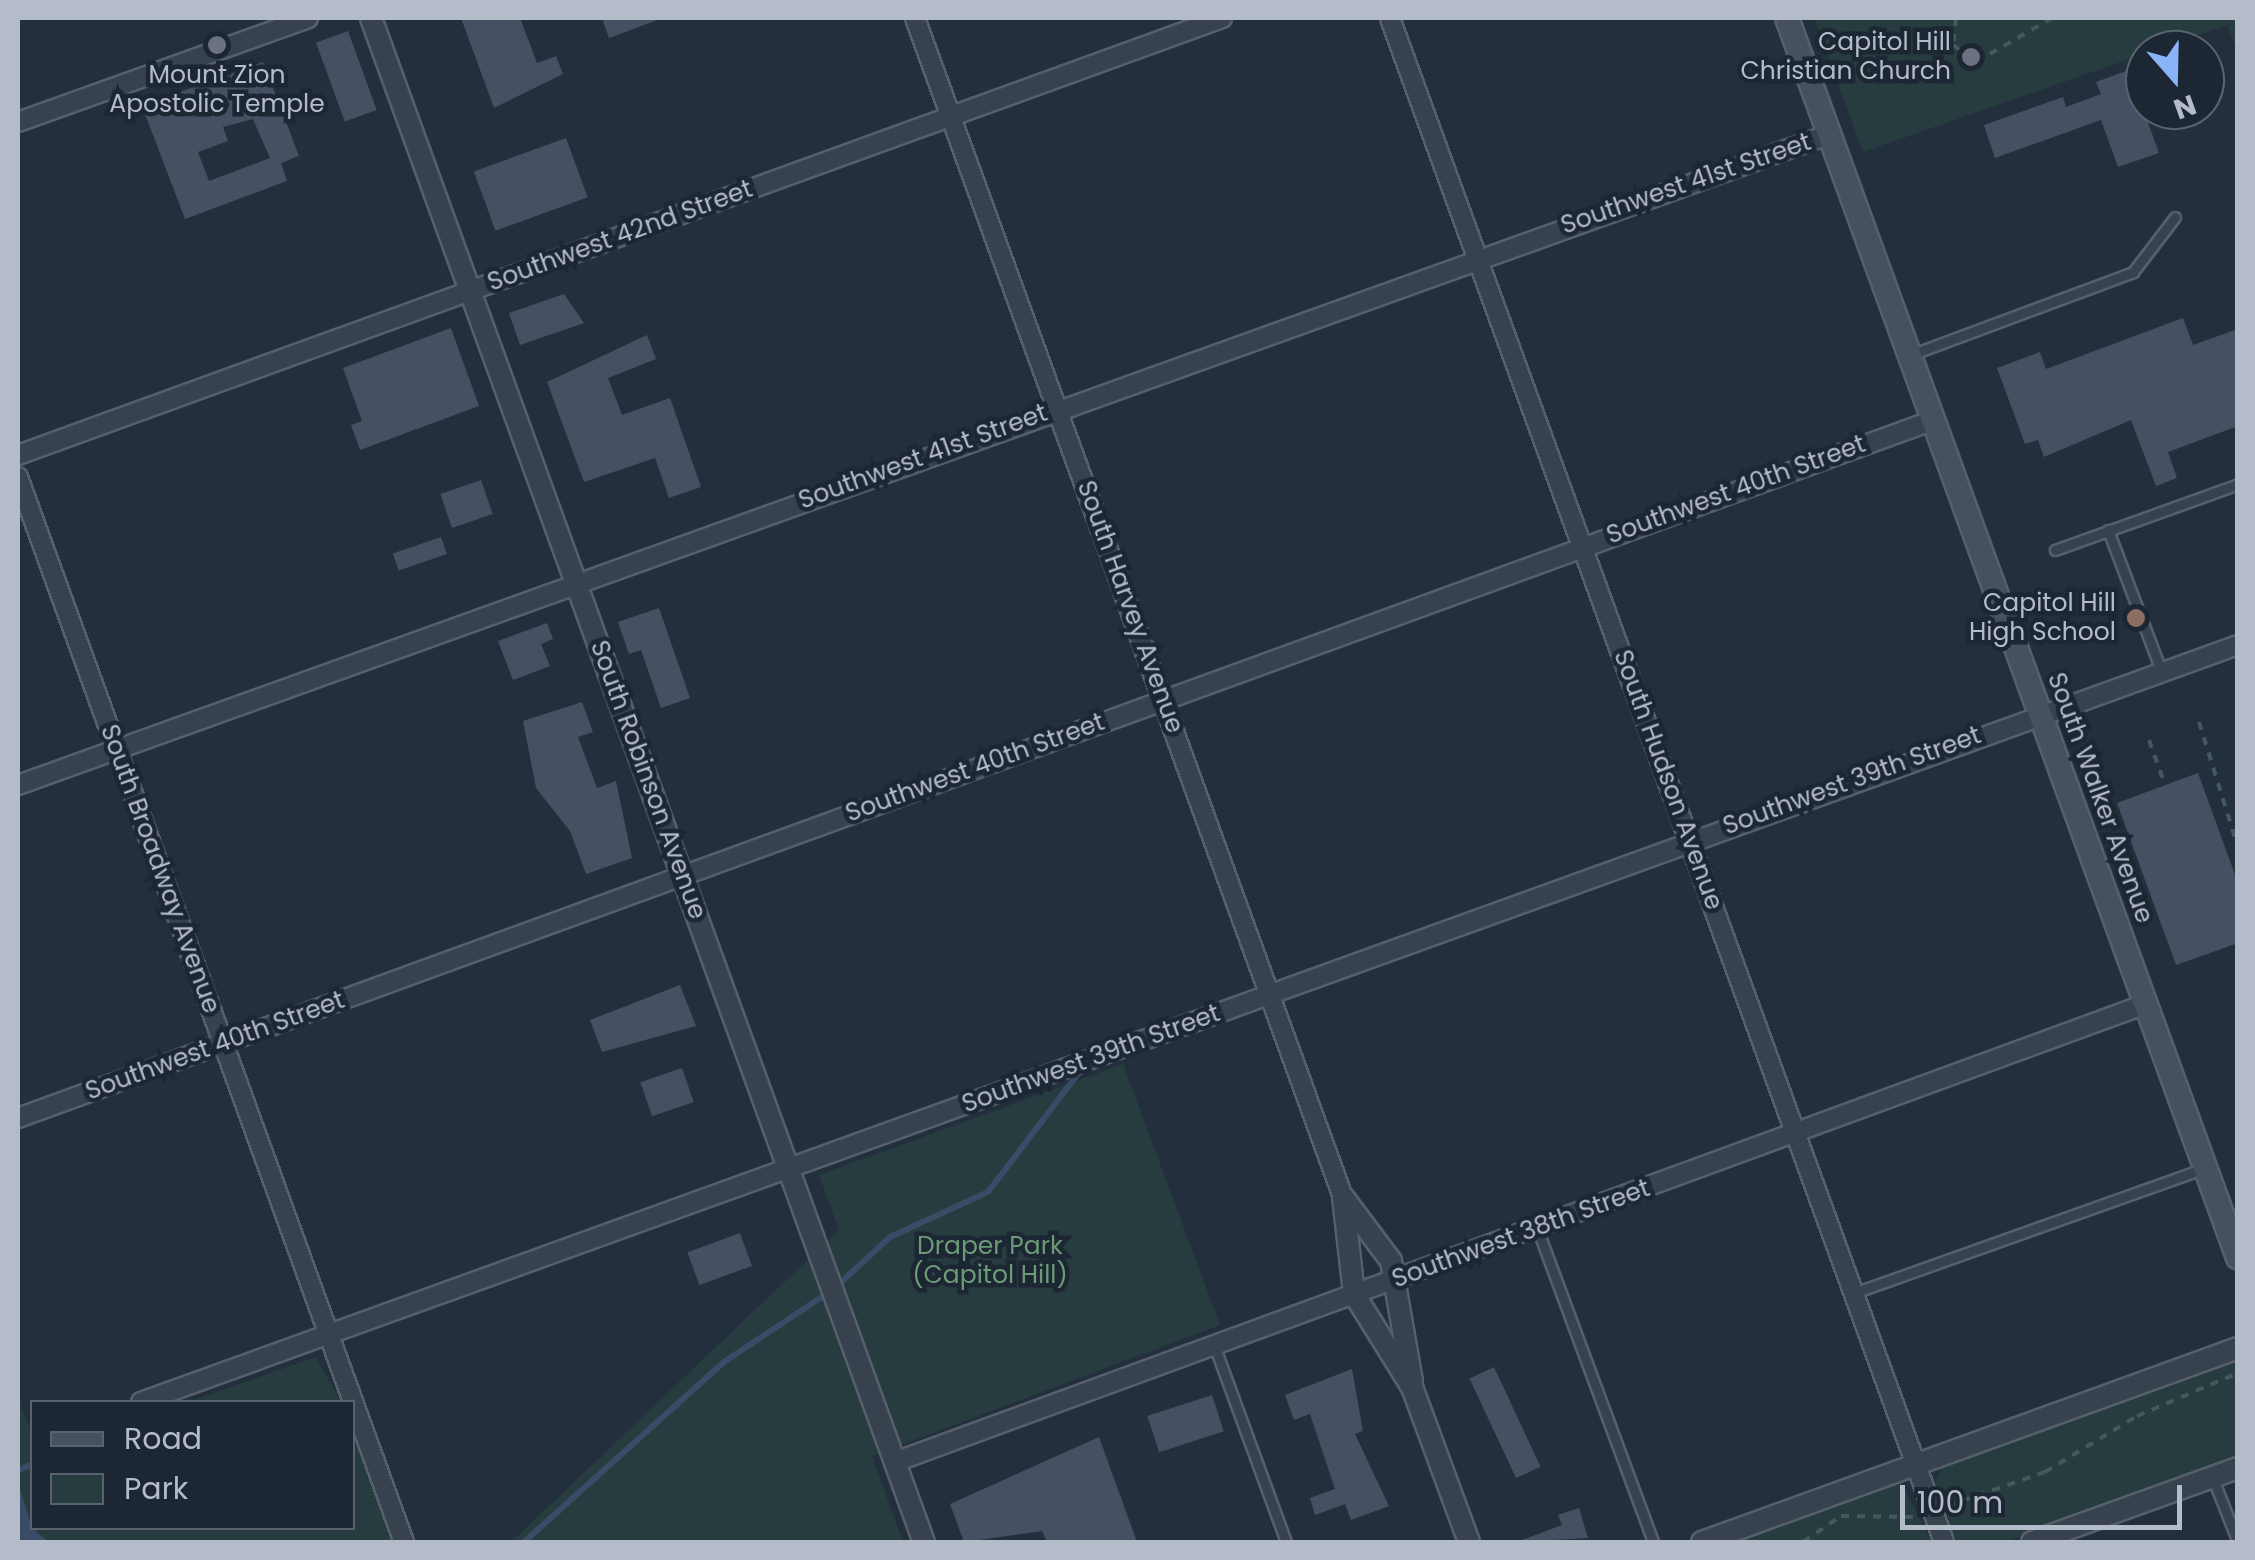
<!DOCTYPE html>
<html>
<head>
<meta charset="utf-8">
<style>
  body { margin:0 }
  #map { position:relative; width:2255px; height:1560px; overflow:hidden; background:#242f3e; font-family:Poppins,sans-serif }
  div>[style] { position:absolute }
  .green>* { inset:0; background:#263c3f }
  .water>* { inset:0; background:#394c67 }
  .stream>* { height:6px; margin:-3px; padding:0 3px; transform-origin:3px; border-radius:3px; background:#394c67 }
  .building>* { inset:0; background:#455162; transform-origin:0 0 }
  .path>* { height:4px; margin-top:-2px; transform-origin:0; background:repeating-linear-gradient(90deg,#44595c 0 8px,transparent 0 16px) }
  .roads { filter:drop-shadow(2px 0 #565f6c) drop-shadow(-2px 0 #565f6c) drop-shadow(0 2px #565f6c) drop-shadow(0 -2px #565f6c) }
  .service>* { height:9px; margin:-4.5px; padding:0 4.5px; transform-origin:4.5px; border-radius:4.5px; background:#38414e }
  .minor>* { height:18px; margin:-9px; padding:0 9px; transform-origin:9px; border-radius:9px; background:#38414e }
  .tertiary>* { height:20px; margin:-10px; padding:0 10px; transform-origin:10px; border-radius:10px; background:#38414e }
  .secondary>* { height:22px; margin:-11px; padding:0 11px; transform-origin:11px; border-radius:11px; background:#465061 }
  .dots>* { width:28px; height:28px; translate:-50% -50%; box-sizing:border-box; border:5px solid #1d2633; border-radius:50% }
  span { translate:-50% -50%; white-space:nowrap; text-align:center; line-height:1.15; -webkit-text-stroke:9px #1d2633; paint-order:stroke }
  .poi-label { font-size:25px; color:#b4bcc9 }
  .right { translate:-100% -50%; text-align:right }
  .street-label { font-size:25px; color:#b4bcc9 }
  .park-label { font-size:25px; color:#6b9a76 }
  .frame { position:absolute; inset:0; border:20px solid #b4bcc9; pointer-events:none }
  .legend { position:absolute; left:30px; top:1400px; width:325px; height:130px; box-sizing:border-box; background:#1d2633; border:2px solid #59626f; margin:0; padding:12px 18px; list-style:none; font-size:30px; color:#b4bcc9 }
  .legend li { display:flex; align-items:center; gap:20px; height:50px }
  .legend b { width:50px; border:2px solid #59626f }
  .north { position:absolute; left:2125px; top:30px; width:100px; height:100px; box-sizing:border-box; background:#1d2633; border:2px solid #59626f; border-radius:50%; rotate:160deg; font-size:28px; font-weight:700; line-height:40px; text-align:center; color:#b4bcc9 }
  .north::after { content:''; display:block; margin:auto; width:35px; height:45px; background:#8ab4f8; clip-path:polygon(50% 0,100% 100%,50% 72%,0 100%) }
  .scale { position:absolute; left:1900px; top:1485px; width:282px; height:45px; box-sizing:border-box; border:5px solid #b4bcc9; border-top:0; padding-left:12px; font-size:30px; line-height:35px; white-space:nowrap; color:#b4bcc9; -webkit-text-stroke:8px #1d2633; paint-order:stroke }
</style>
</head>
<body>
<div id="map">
  <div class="green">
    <div style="clip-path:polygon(1814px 18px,2237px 18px,2237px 51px,2227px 25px,1863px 152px)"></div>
    <div style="clip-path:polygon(1123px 1064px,1220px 1325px,872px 1456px,903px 1542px,511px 1542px,839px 1230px,819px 1175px)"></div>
    <div style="clip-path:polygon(316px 1357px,341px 1402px,188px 1402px)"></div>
    <div style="clip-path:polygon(2237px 1360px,2237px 1457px,2005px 1542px,1957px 1542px,1935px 1483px,1944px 1464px)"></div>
    <div style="clip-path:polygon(18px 1398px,32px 1433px,32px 1528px,352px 1528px,353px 1433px,392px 1542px,18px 1542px)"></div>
    <div style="clip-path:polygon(1901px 1482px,1932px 1542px,1729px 1542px,1894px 1483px)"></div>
  </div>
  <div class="water">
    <div style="clip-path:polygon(18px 1483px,32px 1528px,49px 1542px,18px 1542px)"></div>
  </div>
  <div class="stream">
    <div style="left:838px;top:1285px;width:71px;rotate:-42.7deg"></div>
    <div style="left:890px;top:1237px;width:108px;rotate:-24.7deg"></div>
    <div style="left:988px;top:1192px;width:153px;rotate:-52.7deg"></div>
    <div style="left:18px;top:1470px;width:15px;rotate:-20deg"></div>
    <div style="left:524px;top:1542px;width:269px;rotate:-42deg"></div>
    <div style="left:724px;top:1362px;width:125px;rotate:-33.6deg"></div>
  </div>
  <div class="building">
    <div style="clip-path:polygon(461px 18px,520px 18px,537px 63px,556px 56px,563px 74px,494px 108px)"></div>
    <div style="clip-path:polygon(602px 18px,660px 18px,660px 19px,609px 38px)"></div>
    <div style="left:348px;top:31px;width:84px;height:34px;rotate:70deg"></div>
    <div style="clip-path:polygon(evenodd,263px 62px,299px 156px,281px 163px,287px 181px,185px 219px,142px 106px,263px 62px,253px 119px,270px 158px,209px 181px,198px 152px,228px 141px,223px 127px,253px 119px)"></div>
    <div style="clip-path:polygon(2129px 70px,2159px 153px,2118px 167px,2101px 120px,1995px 158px,1984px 125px,2063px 97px,2066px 107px,2101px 94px,2096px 82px)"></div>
    <div style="left:566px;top:138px;width:63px;height:98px;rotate:70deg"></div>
    <div style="clip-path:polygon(564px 294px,584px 323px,520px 345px,509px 313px)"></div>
    <div style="clip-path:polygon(2183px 318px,2193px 345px,2238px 329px,2238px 426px,2168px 452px,2177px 478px,2156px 486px,2131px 420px,2044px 457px,2038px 440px,2025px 444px,1997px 368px,2040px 352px,2046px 369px)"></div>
    <div style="clip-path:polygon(451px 328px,479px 406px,360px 450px,351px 425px,362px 421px,343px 368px)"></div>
    <div style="clip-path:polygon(647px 335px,656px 359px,608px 378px,622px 415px,670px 398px,701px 487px,669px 498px,655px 458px,584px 482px,547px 382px)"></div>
    <div style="left:481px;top:480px;width:36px;height:43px;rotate:71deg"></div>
    <div style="left:441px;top:537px;width:18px;height:51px;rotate:71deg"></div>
    <div style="clip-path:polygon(659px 608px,690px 698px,661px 708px,641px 650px,629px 654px,618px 622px)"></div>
    <div style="clip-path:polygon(547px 623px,553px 639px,541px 644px,550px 666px,513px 680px,498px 641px)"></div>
    <div style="clip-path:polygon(582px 702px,593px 732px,578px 737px,597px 788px,616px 781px,632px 858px,586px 874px,570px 831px,536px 788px,523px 721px)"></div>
    <div style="clip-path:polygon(2198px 773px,2238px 883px,2238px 943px,2176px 965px,2117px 803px)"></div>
    <div style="clip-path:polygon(680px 985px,696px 1026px,602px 1052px,590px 1020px)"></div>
    <div style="left:682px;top:1068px;width:36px;height:44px;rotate:71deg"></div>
    <div style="left:740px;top:1233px;width:35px;height:56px;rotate:70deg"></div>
    <div style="left:1494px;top:1367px;width:110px;height:27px;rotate:65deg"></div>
    <div style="clip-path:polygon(1352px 1369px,1363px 1431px,1355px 1434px,1389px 1506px,1351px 1520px,1345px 1504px,1315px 1515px,1310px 1498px,1335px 1489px,1310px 1414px,1294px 1420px,1285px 1395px)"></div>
    <div style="left:1212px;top:1395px;width:38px;height:68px;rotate:72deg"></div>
    <div style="clip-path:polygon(1099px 1437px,1137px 1542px,1047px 1542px,1042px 1531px,964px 1542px,950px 1504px)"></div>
    <div style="clip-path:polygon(1579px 1508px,1588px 1538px,1517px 1542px,1562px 1525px,1558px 1515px)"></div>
  </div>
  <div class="path">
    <div style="left:1956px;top:18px;width:27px;rotate:96deg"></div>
    <div style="left:1953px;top:45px;width:29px;rotate:36deg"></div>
    <div style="left:1976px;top:62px;width:88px;rotate:-30.1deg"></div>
    <div style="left:2199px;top:722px;width:131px;rotate:72.7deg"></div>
    <div style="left:2149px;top:740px;width:48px;rotate:70.4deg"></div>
    <div style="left:1947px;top:1506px;width:104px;rotate:-19.1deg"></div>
    <div style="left:2045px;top:1472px;width:108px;rotate:-31.3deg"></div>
    <div style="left:2137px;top:1416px;width:110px;rotate:-23.1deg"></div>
    <div style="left:1803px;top:1542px;width:46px;rotate:-34.4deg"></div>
    <div style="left:1841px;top:1516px;width:73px;rotate:0.8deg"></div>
  </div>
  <div class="roads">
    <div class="service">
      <div style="left:1913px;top:354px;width:235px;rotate:-20.4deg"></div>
      <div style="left:2133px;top:272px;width:69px;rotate:-52.6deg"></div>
      <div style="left:2108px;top:530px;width:153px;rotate:69.3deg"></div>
      <div style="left:2055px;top:550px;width:195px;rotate:-19.8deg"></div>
      <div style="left:1537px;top:1228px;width:335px;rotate:69.7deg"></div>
      <div style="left:1854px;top:1293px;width:369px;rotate:-19.6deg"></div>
      <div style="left:1214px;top:1345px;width:210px;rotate:69.9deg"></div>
      <div style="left:2213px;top:1479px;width:68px;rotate:68.4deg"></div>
    </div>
    <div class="minor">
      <div style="left:915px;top:18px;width:1254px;rotate:70.05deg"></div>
      <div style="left:1390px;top:18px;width:1622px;rotate:70.02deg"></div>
      <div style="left:18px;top:122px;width:308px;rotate:-19.7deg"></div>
      <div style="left:18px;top:455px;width:1281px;rotate:-19.95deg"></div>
      <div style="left:18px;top:477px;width:1133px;rotate:70.08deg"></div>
      <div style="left:18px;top:785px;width:1925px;rotate:-19.76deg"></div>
      <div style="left:18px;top:1118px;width:2039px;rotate:-20.02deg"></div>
      <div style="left:141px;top:1402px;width:2229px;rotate:-19.85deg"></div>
      <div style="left:895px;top:1462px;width:1332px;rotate:-20.11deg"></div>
    </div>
    <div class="tertiary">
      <div style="left:371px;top:18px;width:1621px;rotate:70.06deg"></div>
      <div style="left:1343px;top:1197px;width:98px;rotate:83.5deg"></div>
      <div style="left:1354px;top:1294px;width:110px;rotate:58.1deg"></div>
      <div style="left:1412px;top:1387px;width:165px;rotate:69.8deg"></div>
      <div style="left:1343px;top:1197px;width:80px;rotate:53.1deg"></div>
      <div style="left:1391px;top:1261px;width:122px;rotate:80.1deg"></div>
      <div style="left:1702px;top:1542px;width:570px;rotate:-19.9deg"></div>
      <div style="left:2032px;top:1542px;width:219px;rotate:-19.8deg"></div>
    </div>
    <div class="secondary">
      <div style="left:1787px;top:18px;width:1319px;rotate:70.01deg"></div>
    </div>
  </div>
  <div class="dots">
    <div style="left:217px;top:45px;background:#6b7280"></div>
    <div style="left:1971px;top:57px;background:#6b7280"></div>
    <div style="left:2136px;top:618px;background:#8d6e63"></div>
  </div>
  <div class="poi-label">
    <span class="right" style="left:1951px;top:57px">Capitol Hill<br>Christian Church</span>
    <span style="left:217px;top:90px">Mount Zion<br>Apostolic Temple</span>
    <span class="right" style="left:2116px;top:618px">Capitol Hill<br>High School</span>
  </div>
  <div class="street-label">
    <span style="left:1686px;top:184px;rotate:-19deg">Southwest 41st Street</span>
    <span style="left:620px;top:236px;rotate:-20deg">Southwest 42nd Street</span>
    <span style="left:923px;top:457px;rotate:-20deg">Southwest 41st Street</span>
    <span style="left:1736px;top:490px;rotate:-20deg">Southwest 40th Street</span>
    <span style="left:1130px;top:607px;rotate:70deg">South Harvey Avenue</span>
    <span style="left:975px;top:768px;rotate:-20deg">Southwest 40th Street</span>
    <span style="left:648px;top:780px;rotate:70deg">South Robinson Avenue</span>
    <span style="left:1668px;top:780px;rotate:70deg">South Hudson Avenue</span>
    <span style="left:1852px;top:781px;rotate:-20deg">Southwest 39th Street</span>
    <span style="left:2100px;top:798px;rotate:70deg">South Walker Avenue</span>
    <span style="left:160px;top:869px;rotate:70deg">South Broadway Avenue</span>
    <span style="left:215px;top:1046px;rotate:-20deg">Southwest 40th Street</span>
    <span style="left:1091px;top:1059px;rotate:-20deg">Southwest 39th Street</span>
    <span style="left:1521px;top:1234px;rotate:-20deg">Southwest 38th Street</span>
  </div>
  <div class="park-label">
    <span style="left:990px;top:1261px">Draper Park<br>(Capitol Hill)</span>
  </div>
  <div class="frame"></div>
  <ul class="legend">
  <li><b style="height:12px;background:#465061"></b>Road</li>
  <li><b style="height:28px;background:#263c3f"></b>Park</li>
  </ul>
  <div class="north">N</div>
  <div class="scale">100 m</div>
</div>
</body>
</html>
